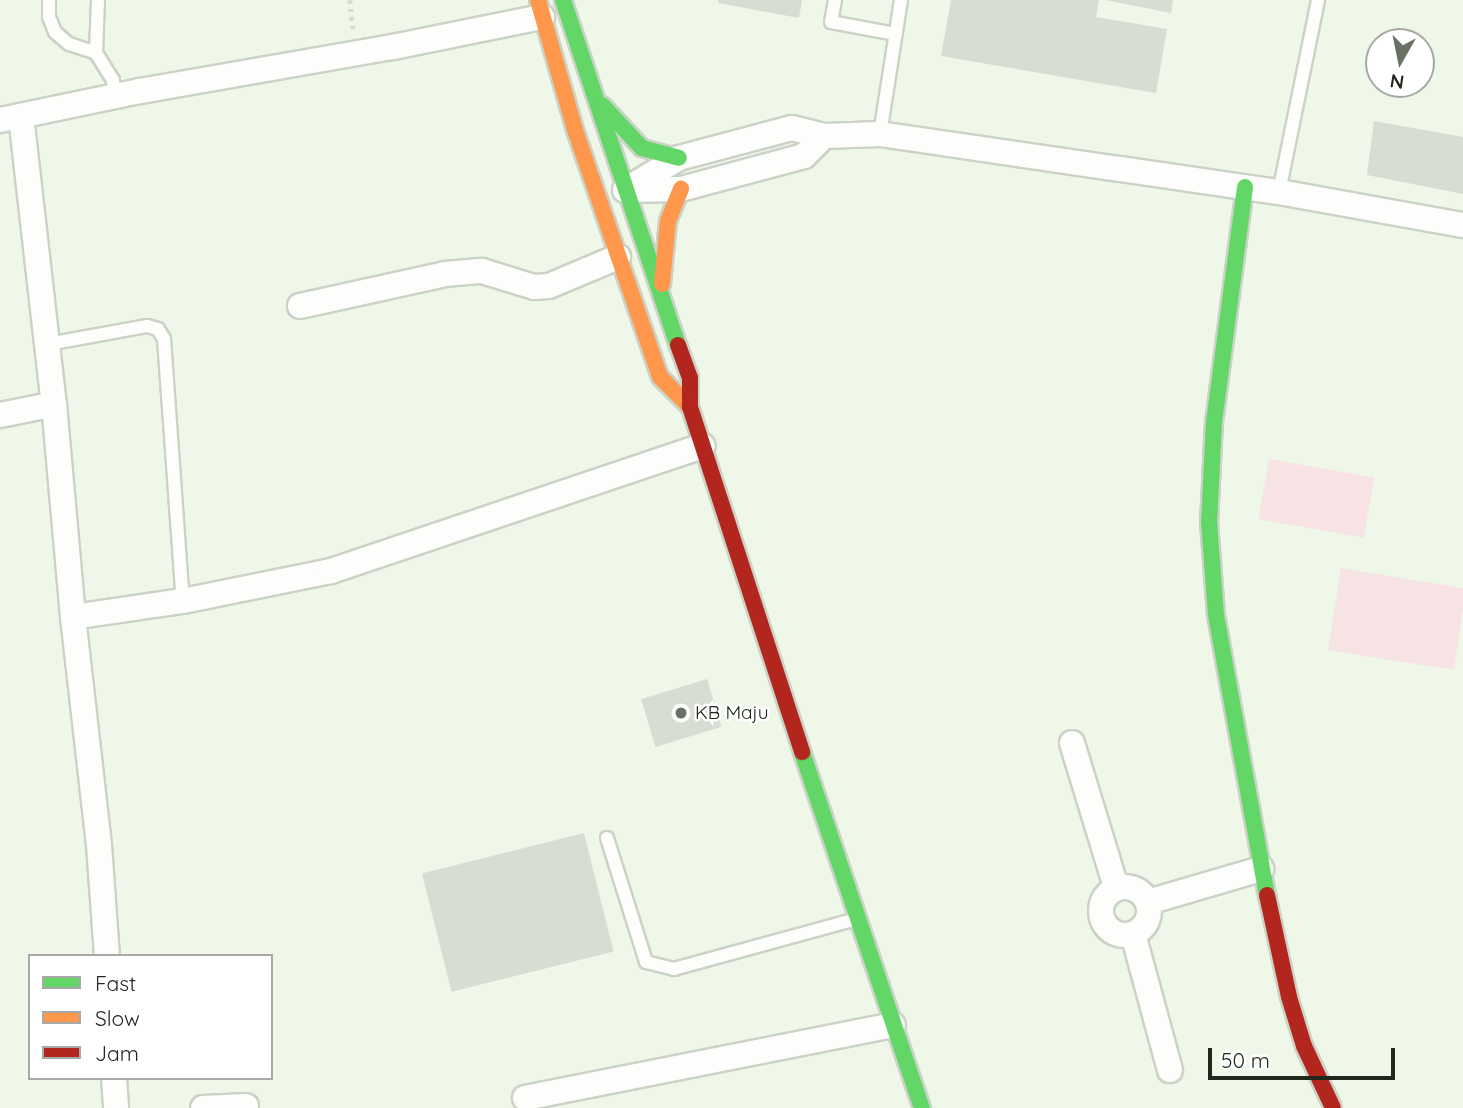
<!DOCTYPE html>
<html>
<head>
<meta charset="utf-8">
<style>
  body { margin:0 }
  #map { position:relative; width:1463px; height:1108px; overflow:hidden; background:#eff7e9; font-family:Quicksand,sans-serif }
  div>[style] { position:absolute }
  .green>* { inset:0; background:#f7e2e4; transform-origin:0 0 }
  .building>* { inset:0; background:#d7ddd2; transform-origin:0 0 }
  .path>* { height:4.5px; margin-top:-2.25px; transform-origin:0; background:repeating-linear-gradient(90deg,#d7d9d5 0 3.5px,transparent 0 8.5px) }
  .roads { filter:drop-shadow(2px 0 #cbd2c6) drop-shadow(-2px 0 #cbd2c6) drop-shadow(0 2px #cbd2c6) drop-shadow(0 -2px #cbd2c6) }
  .lane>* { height:12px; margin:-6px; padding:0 6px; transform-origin:6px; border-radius:6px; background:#fdfefc }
  .street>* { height:24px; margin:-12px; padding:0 12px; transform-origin:12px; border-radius:12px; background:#fdfefc }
  .street>.ring { margin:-12px; padding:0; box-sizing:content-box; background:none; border:24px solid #fdfefc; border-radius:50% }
  .fast>* { height:16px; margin:-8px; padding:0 8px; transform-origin:8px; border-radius:8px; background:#63d668 }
  .slow>* { height:16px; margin:-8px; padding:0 8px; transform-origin:8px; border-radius:8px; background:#ff974d }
  .jam>* { height:16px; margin:-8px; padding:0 8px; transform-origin:8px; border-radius:8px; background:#b3261e }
  .dots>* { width:19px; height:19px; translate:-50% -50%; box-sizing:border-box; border:4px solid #fff; border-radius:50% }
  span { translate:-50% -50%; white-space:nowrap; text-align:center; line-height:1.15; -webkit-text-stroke:5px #fff; paint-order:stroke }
  .poi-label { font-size:19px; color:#21271d }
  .left { translate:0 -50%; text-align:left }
  .legend { position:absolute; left:28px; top:954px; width:245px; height:126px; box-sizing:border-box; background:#fff; border:2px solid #a6a9a5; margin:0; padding:9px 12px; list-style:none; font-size:21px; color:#21271d }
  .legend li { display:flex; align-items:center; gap:14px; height:35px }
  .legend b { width:35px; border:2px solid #a6a9a5 }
  .north { position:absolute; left:1365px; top:28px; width:70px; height:70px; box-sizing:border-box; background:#fff; border:2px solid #a6a9a5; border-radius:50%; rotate:189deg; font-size:19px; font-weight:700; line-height:28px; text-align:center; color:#21271d }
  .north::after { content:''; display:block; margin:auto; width:24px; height:32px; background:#697064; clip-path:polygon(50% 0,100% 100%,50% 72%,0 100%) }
  .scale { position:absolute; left:1208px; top:1048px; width:187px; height:32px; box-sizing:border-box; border:4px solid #21271d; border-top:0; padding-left:9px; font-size:21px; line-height:24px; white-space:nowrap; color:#21271d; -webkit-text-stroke:5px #fff; paint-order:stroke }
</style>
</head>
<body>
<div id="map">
  <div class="green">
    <div style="left:1269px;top:459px;width:107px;height:61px;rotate:10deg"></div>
    <div style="clip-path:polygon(1341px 568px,1463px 588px,1463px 610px,1454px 670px,1328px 650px)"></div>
  </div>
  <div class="building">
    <div style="clip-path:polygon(718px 0,802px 0,799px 18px,718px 3px)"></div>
    <div style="clip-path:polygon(951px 0,1099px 0,1096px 17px,1167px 29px,1156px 93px,941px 56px)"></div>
    <div style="clip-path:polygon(1105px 0,1173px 0,1171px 13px)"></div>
    <div style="clip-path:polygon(1374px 121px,1463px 137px,1463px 194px,1367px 175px)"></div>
    <div style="left:707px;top:679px;width:50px;height:69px;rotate:73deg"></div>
    <div style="left:584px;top:833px;width:122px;height:167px;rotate:76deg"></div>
  </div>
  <div class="path">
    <div style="left:350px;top:0;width:30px;rotate:84deg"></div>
  </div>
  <div class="roads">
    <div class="lane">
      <div style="left:49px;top:0;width:17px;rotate:90deg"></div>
      <div style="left:49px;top:17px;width:16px;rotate:68deg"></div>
      <div style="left:55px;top:32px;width:18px;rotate:41deg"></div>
      <div style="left:69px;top:44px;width:28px;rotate:18deg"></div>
      <div style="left:98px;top:0;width:53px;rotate:92.2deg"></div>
      <div style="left:96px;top:53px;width:32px;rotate:58deg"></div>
      <div style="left:113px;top:80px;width:18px;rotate:87deg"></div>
      <div style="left:835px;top:0;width:22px;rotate:100deg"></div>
      <div style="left:831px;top:22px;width:66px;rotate:10.5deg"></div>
      <div style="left:880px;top:134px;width:136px;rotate:-81.1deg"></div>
      <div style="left:1279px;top:192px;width:196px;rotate:-78.5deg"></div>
      <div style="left:48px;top:344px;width:101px;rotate:-10.3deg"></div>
      <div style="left:147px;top:326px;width:11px;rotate:15deg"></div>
      <div style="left:158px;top:329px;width:12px;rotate:59deg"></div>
      <div style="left:164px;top:339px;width:263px;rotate:85.9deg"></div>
      <div style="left:607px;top:838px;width:130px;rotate:72.5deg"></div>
      <div style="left:646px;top:962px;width:29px;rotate:14deg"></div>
      <div style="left:674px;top:969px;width:186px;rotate:-15.3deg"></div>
    </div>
    <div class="street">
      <div style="left:21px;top:116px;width:290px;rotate:83.5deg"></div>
      <div style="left:54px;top:404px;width:214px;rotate:84.9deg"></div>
      <div style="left:73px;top:617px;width:229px;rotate:83.5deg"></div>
      <div style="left:99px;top:845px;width:111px;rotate:85.9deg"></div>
      <div style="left:0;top:120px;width:143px;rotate:-11.7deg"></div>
      <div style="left:140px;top:91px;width:257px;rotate:-9.9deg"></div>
      <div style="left:393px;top:47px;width:152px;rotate:-11.4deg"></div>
      <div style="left:625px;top:190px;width:63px;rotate:-30.7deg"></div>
      <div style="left:679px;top:158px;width:117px;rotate:-14.9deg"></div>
      <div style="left:792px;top:128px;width:33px;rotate:14deg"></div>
      <div style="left:824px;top:136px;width:56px;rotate:-2deg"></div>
      <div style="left:880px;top:134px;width:403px;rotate:8.3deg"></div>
      <div style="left:1279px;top:192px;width:187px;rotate:10.2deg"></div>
      <div style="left:627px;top:190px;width:54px;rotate:-1.1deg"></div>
      <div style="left:681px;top:189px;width:127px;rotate:-15deg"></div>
      <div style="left:804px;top:156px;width:28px;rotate:-45deg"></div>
      <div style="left:300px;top:306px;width:148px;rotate:-12.4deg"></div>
      <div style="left:445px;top:274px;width:37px;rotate:-5deg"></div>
      <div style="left:482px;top:271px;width:54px;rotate:17.1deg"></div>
      <div style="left:534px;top:287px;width:15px;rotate:-4deg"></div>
      <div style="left:549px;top:286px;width:75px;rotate:-22.8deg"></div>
      <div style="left:0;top:415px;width:55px;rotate:-11.5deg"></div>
      <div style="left:73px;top:617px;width:111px;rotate:-8.3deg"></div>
      <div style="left:183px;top:601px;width:151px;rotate:-11.5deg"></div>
      <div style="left:331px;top:571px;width:392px;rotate:-18.6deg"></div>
      <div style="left:1072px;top:743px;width:151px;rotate:73deg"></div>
      <div class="ring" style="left:1101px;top:887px;width:24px;height:24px"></div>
      <div style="left:1148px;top:902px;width:118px;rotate:-16.3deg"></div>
      <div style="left:1133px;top:934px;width:141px;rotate:74.8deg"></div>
      <div style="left:114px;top:1078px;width:30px;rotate:86deg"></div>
      <div style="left:525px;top:1098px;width:375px;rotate:-11.2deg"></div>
      <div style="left:203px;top:1108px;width:43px;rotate:-2.7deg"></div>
    </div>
    <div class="fast">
      <div style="left:563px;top:0;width:364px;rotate:71.6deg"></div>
      <div style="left:602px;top:105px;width:59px;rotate:47.1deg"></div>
      <div style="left:642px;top:148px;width:38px;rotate:15deg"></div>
      <div style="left:1245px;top:187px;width:236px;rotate:97.5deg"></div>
      <div style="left:1214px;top:421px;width:101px;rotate:92.8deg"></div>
      <div style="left:1209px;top:522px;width:93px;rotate:85.7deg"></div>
      <div style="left:1216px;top:615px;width:285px;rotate:79.7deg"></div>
      <div style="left:802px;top:752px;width:376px;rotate:71.4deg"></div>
    </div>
    <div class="slow">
      <div style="left:538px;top:0;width:135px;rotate:74.1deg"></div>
      <div style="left:575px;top:130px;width:261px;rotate:71deg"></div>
      <div style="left:660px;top:377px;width:42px;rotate:45deg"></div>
      <div style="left:662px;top:284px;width:63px;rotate:-84.6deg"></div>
      <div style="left:668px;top:221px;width:35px;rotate:-68deg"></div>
    </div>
    <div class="jam">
      <div style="left:678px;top:345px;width:35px;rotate:70deg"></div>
      <div style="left:690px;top:378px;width:29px;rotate:90deg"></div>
      <div style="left:690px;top:407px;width:363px;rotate:72deg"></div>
      <div style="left:1267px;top:895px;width:104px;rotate:77.8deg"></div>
      <div style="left:1289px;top:997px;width:51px;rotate:73deg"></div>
      <div style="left:1304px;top:1046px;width:68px;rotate:64.9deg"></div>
    </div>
  </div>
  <div class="dots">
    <div style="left:681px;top:713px;background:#697064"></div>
  </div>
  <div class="poi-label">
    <span class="left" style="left:695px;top:713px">KB Maju</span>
  </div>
  <ul class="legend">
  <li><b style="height:9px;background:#63d668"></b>Fast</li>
  <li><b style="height:9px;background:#ff974d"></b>Slow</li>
  <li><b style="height:9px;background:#b3261e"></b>Jam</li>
  </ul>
  <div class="north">N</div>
  <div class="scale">50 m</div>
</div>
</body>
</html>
